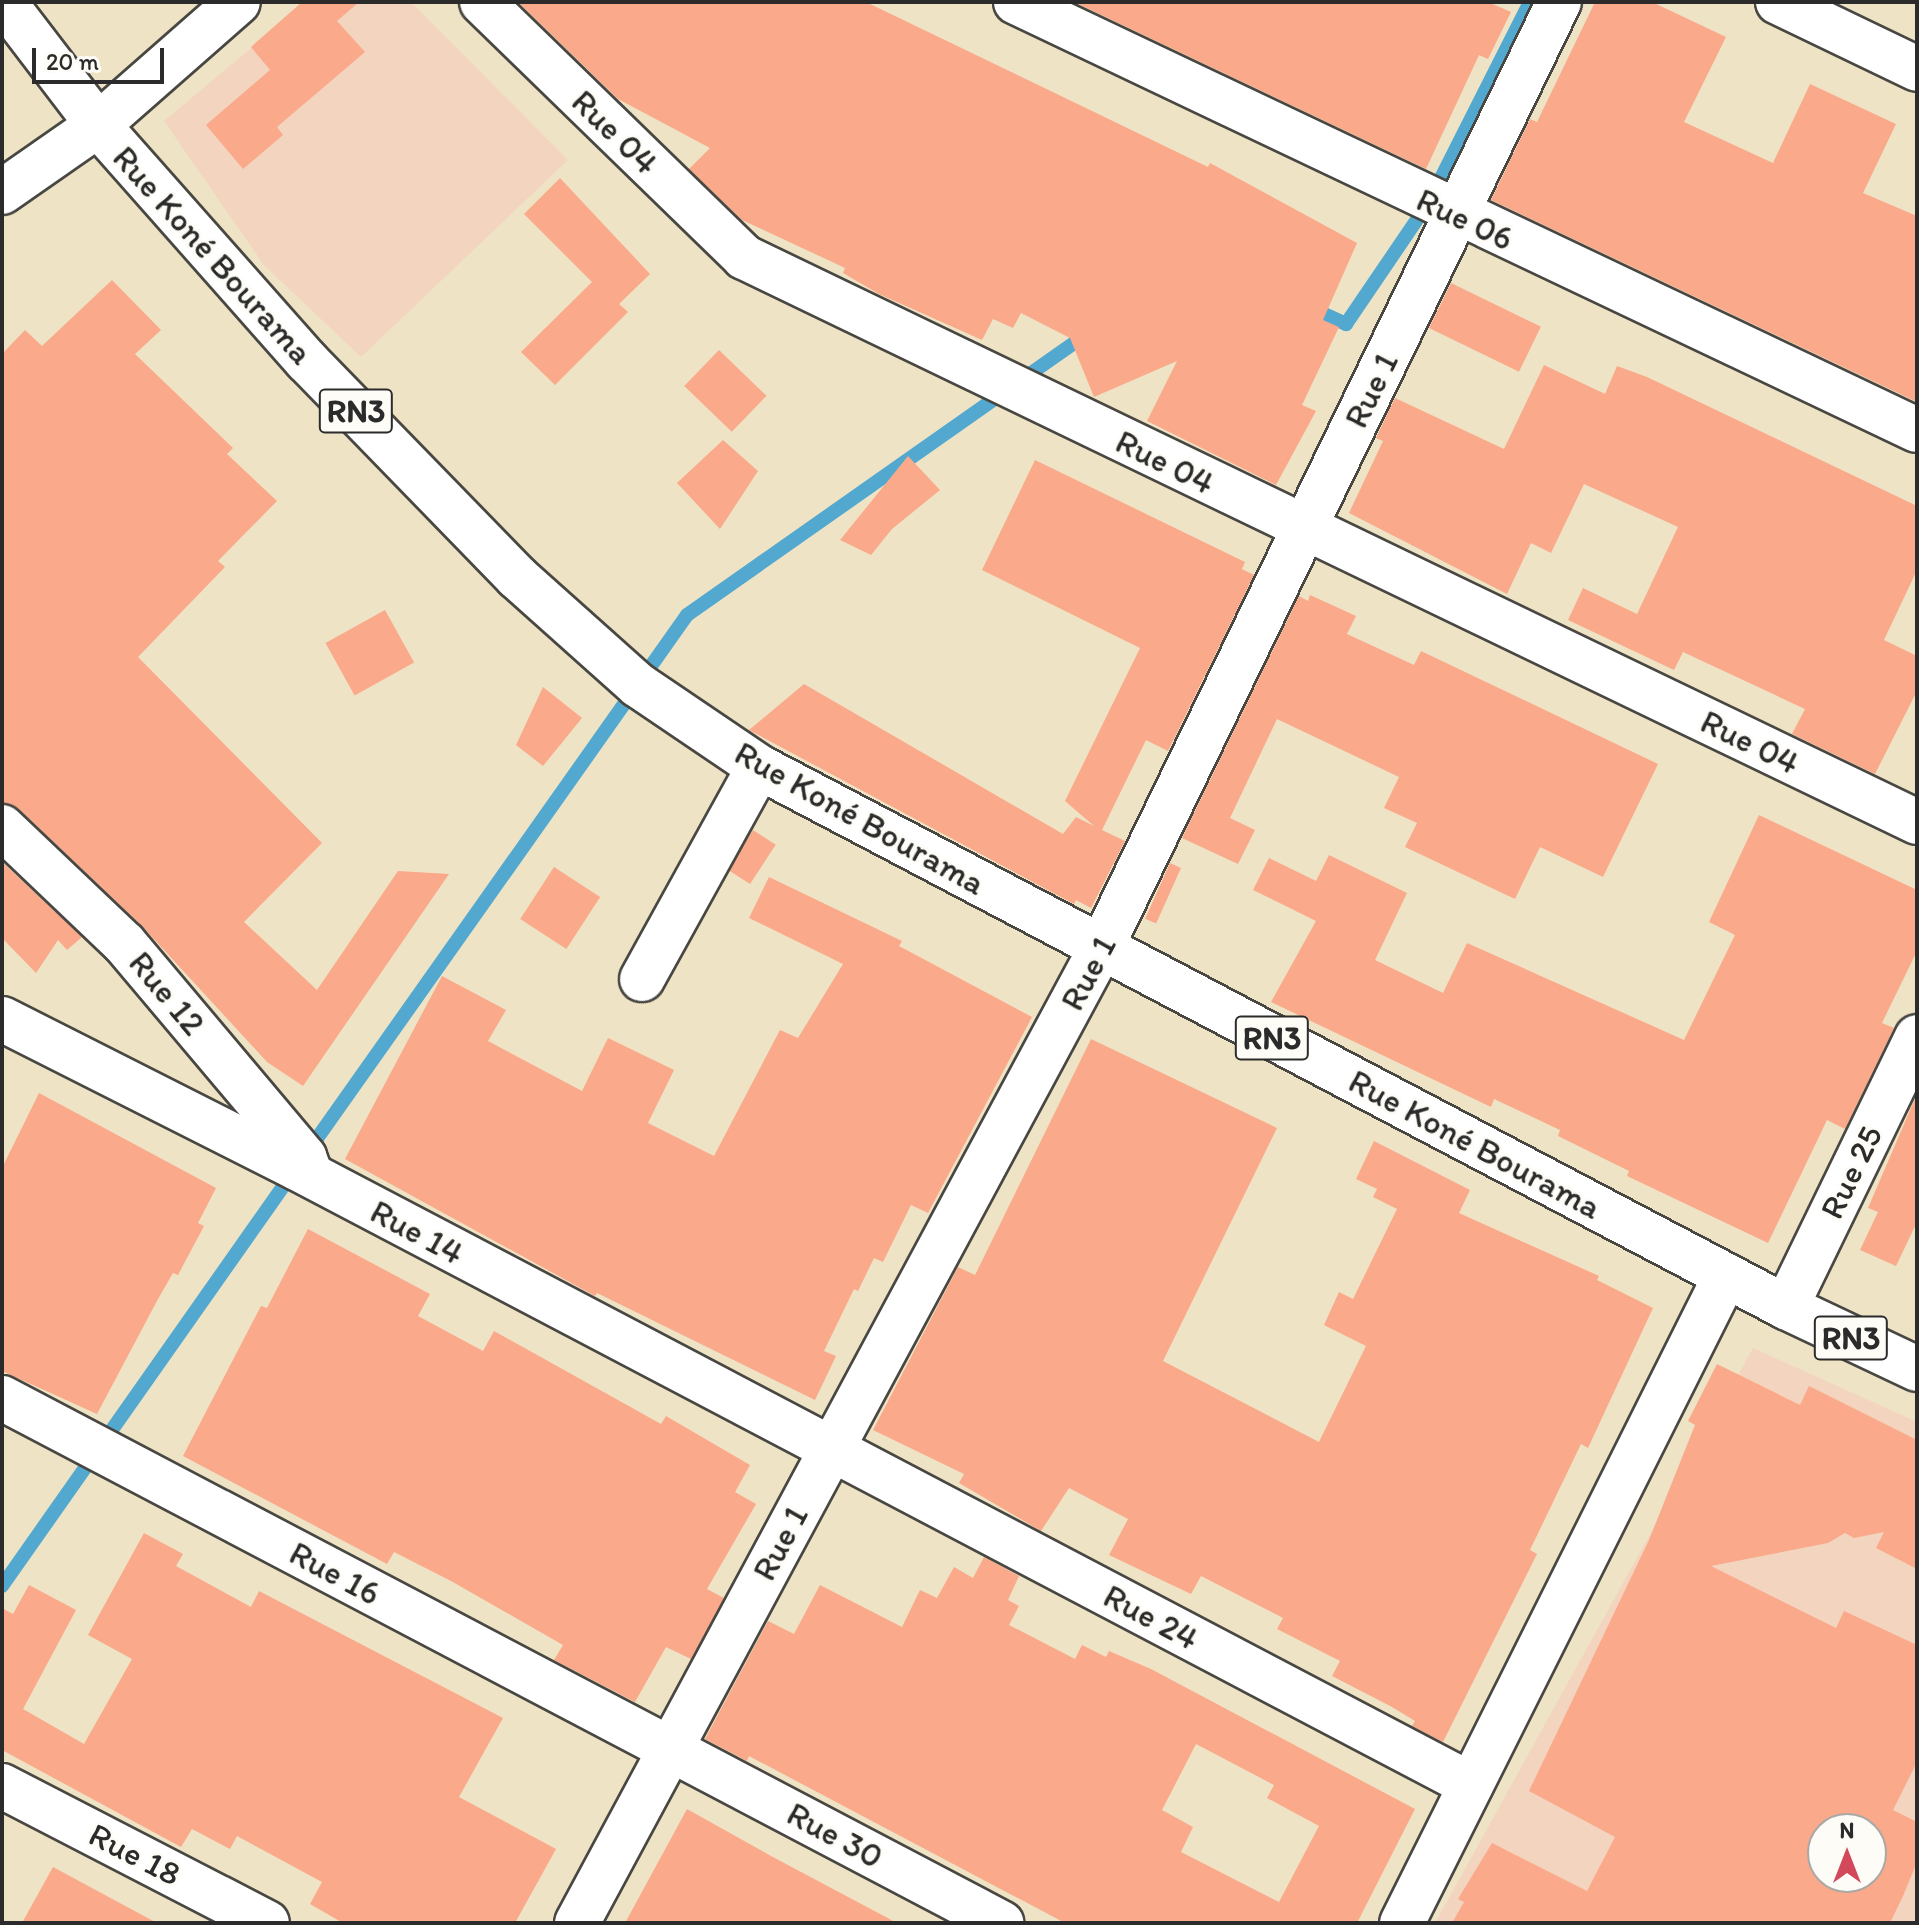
<!DOCTYPE html>
<html>
<head>
<meta charset="utf-8">
<style>
  body { margin:0 }
  #map { position:relative; width:1919px; height:1925px; overflow:hidden; background:#eee3c5; font-family:Itim,sans-serif }
  div>[style] { position:absolute }
  .built>* { inset:0; background:#f3d4bf }
  .stream>* { height:14px; margin:-7px; padding:0 7px; transform-origin:7px; border-radius:7px; background:#53a8cf }
  .building>* { inset:0; background:#faa98b; transform-origin:0 0 }
  .roads { filter:drop-shadow(2px 0 #484742) drop-shadow(-2px 0 #484742) drop-shadow(0 2px #484742) drop-shadow(0 -2px #484742) }
  .minor>* { height:44px; margin:-22px; padding:0 22px; transform-origin:22px; border-radius:22px; background:#fff }
  .highway>* { height:44px; margin:-22px; padding:0 22px; transform-origin:22px; border-radius:22px; background:#fff }
  span { translate:-50% -50%; white-space:nowrap; text-align:center; line-height:1.15; -webkit-text-stroke:6px #fdfcf7; paint-order:stroke }
  .shield-label span { padding:2px 6px; background:#fdfcf7; border:2px solid; border-radius:6px; -webkit-text-stroke-width:0 }
  .shield-label { font-size:32px; color:#2b2b2b; font-weight:700 }
  .street-label { font-size:34px; color:#2b2b2b }
  .frame { position:absolute; inset:0; border:4px solid #2b2b2b; pointer-events:none }
  .north { position:absolute; left:1807px; top:1813px; width:80px; height:80px; box-sizing:border-box; background:#fdfcf7; border:2px solid #a9a8a5; border-radius:50%; rotate:0deg; font-size:22px; font-weight:700; line-height:32px; text-align:center; color:#2b2b2b }
  .north::after { content:''; display:block; margin:auto; width:28px; height:36px; background:#d1495b; clip-path:polygon(50% 0,100% 100%,50% 72%,0 100%) }
  .scale { position:absolute; left:32px; top:48px; width:132px; height:36px; box-sizing:border-box; border:4px solid #2b2b2b; border-top:0; padding-left:10px; font-size:24px; line-height:28px; white-space:nowrap; color:#2b2b2b; -webkit-text-stroke:6px #fdfcf7; paint-order:stroke }
</style>
</head>
<body>
<div id="map">
  <div class="built">
    <div style="clip-path:polygon(306px 2px,411px 2px,568px 160px,361px 357px,264px 265px,164px 121px)"></div>
    <div style="clip-path:polygon(evenodd,1753px 1348px,1917px 1422px,1917px 1923px,1435px 1923px,1753px 1348px,1823px 1829px,1871px 1829px,1871px 1877px,1823px 1877px,1823px 1829px)"></div>
  </div>
  <div class="stream">
    <div style="left:1309px;top:307px;width:41px;rotate:24.7deg"></div>
    <div style="left:1346px;top:324px;width:148px;rotate:-55.8deg"></div>
    <div style="left:1429px;top:202px;width:224px;rotate:-63.2deg"></div>
    <div style="left:306px;top:1154px;width:660px;rotate:-54.74deg"></div>
    <div style="left:687px;top:615px;width:487px;rotate:-35.1deg"></div>
    <div style="left:2px;top:1586px;width:507px;rotate:-54.87deg"></div>
  </div>
  <div class="building">
    <div style="clip-path:polygon(302px 2px,359px 2px,337px 21px,365px 52px,277px 127px,283px 135px,243px 169px,206px 125px,270px 70px,251px 47px)"></div>
    <div style="clip-path:polygon(518px 2px,866px 2px,1208px 167px,1210px 163px,1357px 243px,1323px 320px,1339px 327px,1302px 405px,1316px 411px,1276px 485px,1147px 421px,1177px 361px,1094px 397px,1070px 338px,1021px 313px,1013px 328px,993px 319px,982px 340px,879px 294px,843px 273px,845px 268px,742px 220px,689px 169px,710px 148px,618px 99px)"></div>
    <div style="clip-path:polygon(1074px 2px,1488px 2px,1511px 12px,1488px 59px,1479px 55px,1426px 169px)"></div>
    <div style="clip-path:polygon(1595px 2px,1652px 2px,1726px 37px,1684px 122px,1773px 163px,1810px 84px,1896px 124px,1863px 193px,1917px 216px,1917px 402px,1491px 200px,1530px 119px,1537px 122px)"></div>
    <div style="clip-path:polygon(560px 178px,650px 274px,619px 304px,628px 312px,555px 385px,521px 352px,592px 282px,524px 214px)"></div>
    <div style="clip-path:polygon(112px 280px,161px 330px,135px 354px,233px 448px,227px 454px,277px 501px,218px 561px,225px 567px,138px 657px,322px 843px,244px 922px,317px 990px,398px 871px,449px 874px,303px 1086px,267px 1062px,141px 925px,19px 809px,2px 802px,2px 354px,25px 330px,42px 346px)"></div>
    <div style="left:1451px;top:283px;width:100px;height:50px;rotate:26deg"></div>
    <div style="left:719px;top:350px;width:66px;height:50px;rotate:44deg"></div>
    <div style="clip-path:polygon(1544px 365px,1605px 394px,1617px 366px,1647px 377px,1917px 506px,1917px 570px,1884px 640px,1917px 656px,1917px 691px,1875px 774px,1792px 734px,1805px 709px,1683px 652px,1674px 670px,1568px 620px,1583px 588px,1637px 614px,1678px 527px,1584px 484px,1551px 553px,1531px 543px,1507px 594px,1349px 513px,1383px 441px,1376px 438px,1395px 398px,1504px 449px)"></div>
    <div style="clip-path:polygon(723px 440px,758px 471px,720px 529px,677px 483px)"></div>
    <div style="clip-path:polygon(908px 456px,940px 490px,892px 529px,871px 555px,840px 540px)"></div>
    <div style="clip-path:polygon(1035px 460px,1245px 562px,1242px 569px,1254px 575px,1168px 751px,1146px 740px,1102px 830px,1125px 841px,1091px 908px,1076px 900px,1074px 904px,749px 730px,804px 684px,1063px 834px,1076px 817px,1094px 826px,1065px 801px,1140px 648px,982px 570px)"></div>
    <div style="clip-path:polygon(1310px 595px,1356px 616px,1347px 634px,1414px 665px,1421px 651px,1658px 764px,1603px 877px,1540px 847px,1515px 899px,1405px 847px,1417px 823px,1384px 808px,1399px 777px,1277px 719px,1230px 818px,1255px 830px,1238px 864px,1182px 838px,1299px 596px,1308px 601px)"></div>
    <div style="left:385px;top:610px;width:60px;height:68px;rotate:61deg"></div>
    <div style="clip-path:polygon(543px 687px,582px 718px,543px 766px,516px 745px)"></div>
    <div style="clip-path:polygon(1759px 815px,1917px 890px,1917px 951px,1882px 1023px,1894px 1028px,1845px 1129px,1827px 1120px,1768px 1243px,1627px 1176px,1629px 1171px,1558px 1136px,1560px 1130px,1494px 1099px,1491px 1107px,1271px 1002px,1316px 921px,1253px 890px,1269px 858px,1316px 881px,1329px 855px,1407px 893px,1375px 960px,1443px 993px,1467px 943px,1684px 1040px,1735px 935px,1709px 922px)"></div>
    <div style="left:753px;top:830px;width:27px;height:47px;rotate:33deg"></div>
    <div style="clip-path:polygon(2px 862px,82px 937px,67px 950px,58px 940px,36px 973px,2px 938px)"></div>
    <div style="left:1170px;top:863px;width:12px;height:61px;rotate:24deg"></div>
    <div style="left:554px;top:867px;width:55px;height:62px;rotate:33deg"></div>
    <div style="clip-path:polygon(769px 877px,902px 941px,899px 946px,1032px 1017px,928px 1213px,911px 1205px,883px 1262px,874px 1258px,858px 1291px,854px 1289px,824px 1351px,836px 1356px,815px 1400px,597px 1293px,595px 1296px,345px 1159px,442px 976px,506px 1010px,488px 1041px,582px 1091px,608px 1038px,674px 1070px,648px 1123px,714px 1156px,780px 1030px,798px 1038px,843px 964px,749px 918px)"></div>
    <div style="clip-path:polygon(1091px 1039px,1277px 1128px,1163px 1361px,1319px 1442px,1366px 1346px,1324px 1325px,1339px 1292px,1353px 1299px,1397px 1209px,1373px 1197px,1377px 1189px,1356px 1179px,1374px 1141px,1470px 1190px,1459px 1213px,1599px 1276px,1597px 1280px,1653px 1308px,1588px 1448px,1581px 1444px,1530px 1550px,1537px 1554px,1443px 1742px,1412px 1726px,1415px 1721px,1392px 1707px,1332px 1676px,1340px 1661px,1277px 1629px,1283px 1618px,1201px 1576px,1191px 1594px,1109px 1555px,1128px 1519px,1069px 1488px,1041px 1531px,959px 1483px,964px 1474px,873px 1430px,958px 1267px,975px 1275px)"></div>
    <div style="clip-path:polygon(39px 1093px,216px 1188px,198px 1223px,204px 1226px,178px 1275px,173px 1273px,158px 1299px,97px 1414px,2px 1371px,2px 1168px)"></div>
    <div style="clip-path:polygon(1917px 1094px,1917px 1222px,1896px 1266px,1860px 1250px,1878px 1212px,1868px 1208px)"></div>
    <div style="clip-path:polygon(308px 1229px,430px 1294px,418px 1316px,483px 1351px,494px 1331px,661px 1424px,666px 1416px,750px 1465px,735px 1492px,756px 1504px,707px 1589px,724px 1598px,691px 1659px,666px 1647px,635px 1702px,554px 1660px,563px 1645px,451px 1581px,394px 1552px,387px 1564px,183px 1456px,261px 1306px,267px 1308px)"></div>
    <div style="clip-path:polygon(evenodd,1717px 1364px,1800px 1405px,1809px 1386px,1917px 1440px,1917px 1569px,1876px 1548px,1884px 1532px,1854px 1538px,1845px 1533px,1828px 1543px,1711px 1566px,1836px 1628px,1844px 1611px,1917px 1645px,1917px 1762px,1893px 1810px,1917px 1822px,1917px 1862px,1903px 1896px,1890px 1923px,1452px 1923px,1464px 1902px,1458px 1899px,1492px 1843px,1587px 1891px,1615px 1837px,1529px 1791px,1649px 1540px,1695px 1425px,1688px 1421px,1717px 1364px,1823px 1829px,1871px 1829px,1871px 1877px,1823px 1877px,1823px 1829px)"></div>
    <div style="clip-path:polygon(144px 1533px,183px 1554px,176px 1566px,251px 1607px,259px 1591px,503px 1718px,459px 1797px,556px 1849px,515px 1923px,343px 1923px,310px 1904px,322px 1882px,237px 1836px,230px 1849px,192px 1829px,181px 1847px,2px 1750px,2px 1608px,13px 1614px,29px 1585px,76px 1610px,23px 1709px,84px 1744px,132px 1659px,88px 1635px)"></div>
    <div style="clip-path:polygon(evenodd,984px 1557px,1019px 1576px,1008px 1600px,1019px 1606px,1009px 1625px,1075px 1659px,1082px 1645px,1106px 1657px,1109px 1651px,1151px 1669px,1415px 1809px,1357px 1923px,1065px 1923px,749px 1756px,747px 1761px,705px 1739px,768px 1621px,794px 1634px,820px 1585px,902px 1627px,920px 1590px,937px 1598px,954px 1567px,973px 1578px,984px 1557px,1196px 1744px,1274px 1785px,1267px 1798px,1319px 1826px,1279px 1902px,1181px 1852px,1193px 1827px,1162px 1810px,1196px 1744px)"></div>
    <div style="clip-path:polygon(687px 1809px,771px 1856px,897px 1923px,625px 1923px)"></div>
    <div style="clip-path:polygon(53px 1867px,157px 1923px,22px 1923px)"></div>
  </div>
  <div class="roads">
    <div class="minor">
      <div style="left:482px;top:2px;width:366px;rotate:44.2deg"></div>
      <div style="left:744px;top:257px;width:1302px;rotate:25.72deg"></div>
      <div style="left:1016px;top:2px;width:997px;rotate:25.41deg"></div>
      <div style="left:1778px;top:2px;width:154px;rotate:25.7deg"></div>
      <div style="left:2px;top:192px;width:117px;rotate:-34.9deg"></div>
      <div style="left:98px;top:125px;width:186px;rotate:-41.3deg"></div>
      <div style="left:2px;top:827px;width:168px;rotate:43.6deg"></div>
      <div style="left:124px;top:943px;width:280px;rotate:49.9deg"></div>
      <div style="left:304px;top:1157px;width:14px;rotate:69deg"></div>
      <div style="left:642px;top:979px;width:242px;rotate:-61.1deg"></div>
      <div style="left:2px;top:1019px;width:330px;rotate:26.8deg"></div>
      <div style="left:297px;top:1168px;width:1326px;rotate:27.72deg"></div>
      <div style="left:1786px;top:1307px;width:300px;rotate:-64.1deg"></div>
      <div style="left:2px;top:1398px;width:1129px;rotate:27.72deg"></div>
      <div style="left:2px;top:1786px;width:298px;rotate:27.3deg"></div>
      <div style="left:577px;top:1923px;width:1107px;rotate:-61.74deg"></div>
      <div style="left:1101px;top:948px;width:1051px;rotate:-64.17deg"></div>
      <div style="left:1402px;top:1923px;width:724px;rotate:-63.43deg"></div>
    </div>
    <div class="highway">
      <div style="left:4px;top:2px;width:155px;rotate:52.6deg"></div>
      <div style="left:98px;top:125px;width:315px;rotate:48.5deg"></div>
      <div style="left:307px;top:361px;width:301px;rotate:45.8deg"></div>
      <div style="left:517px;top:577px;width:162px;rotate:41.8deg"></div>
      <div style="left:638px;top:685px;width:146px;rotate:34.1deg"></div>
      <div style="left:759px;top:767px;width:1160px;rotate:27.74deg"></div>
      <div style="left:1786px;top:1307px;width:145px;rotate:25.3deg"></div>
    </div>
  </div>
  <div class="shield-label">
    <span style="left:356px;top:411px">RN3</span>
    <span style="left:1272px;top:1038px">RN3</span>
    <span style="left:1851px;top:1338px">RN3</span>
  </div>
  <div class="street-label">
    <span style="left:615px;top:132px;rotate:44deg">Rue 04</span>
    <span style="left:1465px;top:219px;rotate:25deg">Rue 06</span>
    <span style="left:213px;top:255px;rotate:48deg">Rue Koné Bourama</span>
    <span style="left:1371px;top:390px;rotate:-64deg">Rue 1</span>
    <span style="left:1165px;top:462px;rotate:26deg">Rue 04</span>
    <span style="left:1750px;top:742px;rotate:26deg">Rue 04</span>
    <span style="left:860px;top:818px;rotate:29deg">Rue Koné Bourama</span>
    <span style="left:1088px;top:973px;rotate:-62deg">Rue 1</span>
    <span style="left:167px;top:993px;rotate:50deg">Rue 12</span>
    <span style="left:1475px;top:1144px;rotate:28deg">Rue Koné Bourama</span>
    <span style="left:1851px;top:1172px;rotate:-64deg">Rue 25</span>
    <span style="left:417px;top:1232px;rotate:28deg">Rue 14</span>
    <span style="left:780px;top:1543px;rotate:-62deg">Rue 1</span>
    <span style="left:335px;top:1573px;rotate:28deg">Rue 16</span>
    <span style="left:1151px;top:1617px;rotate:28deg">Rue 24</span>
    <span style="left:835px;top:1835px;rotate:28deg">Rue 30</span>
    <span style="left:135px;top:1854px;rotate:27deg">Rue 18</span>
  </div>
  <div class="frame"></div>
  <div class="north">N</div>
  <div class="scale">20 m</div>
</div>
</body>
</html>
